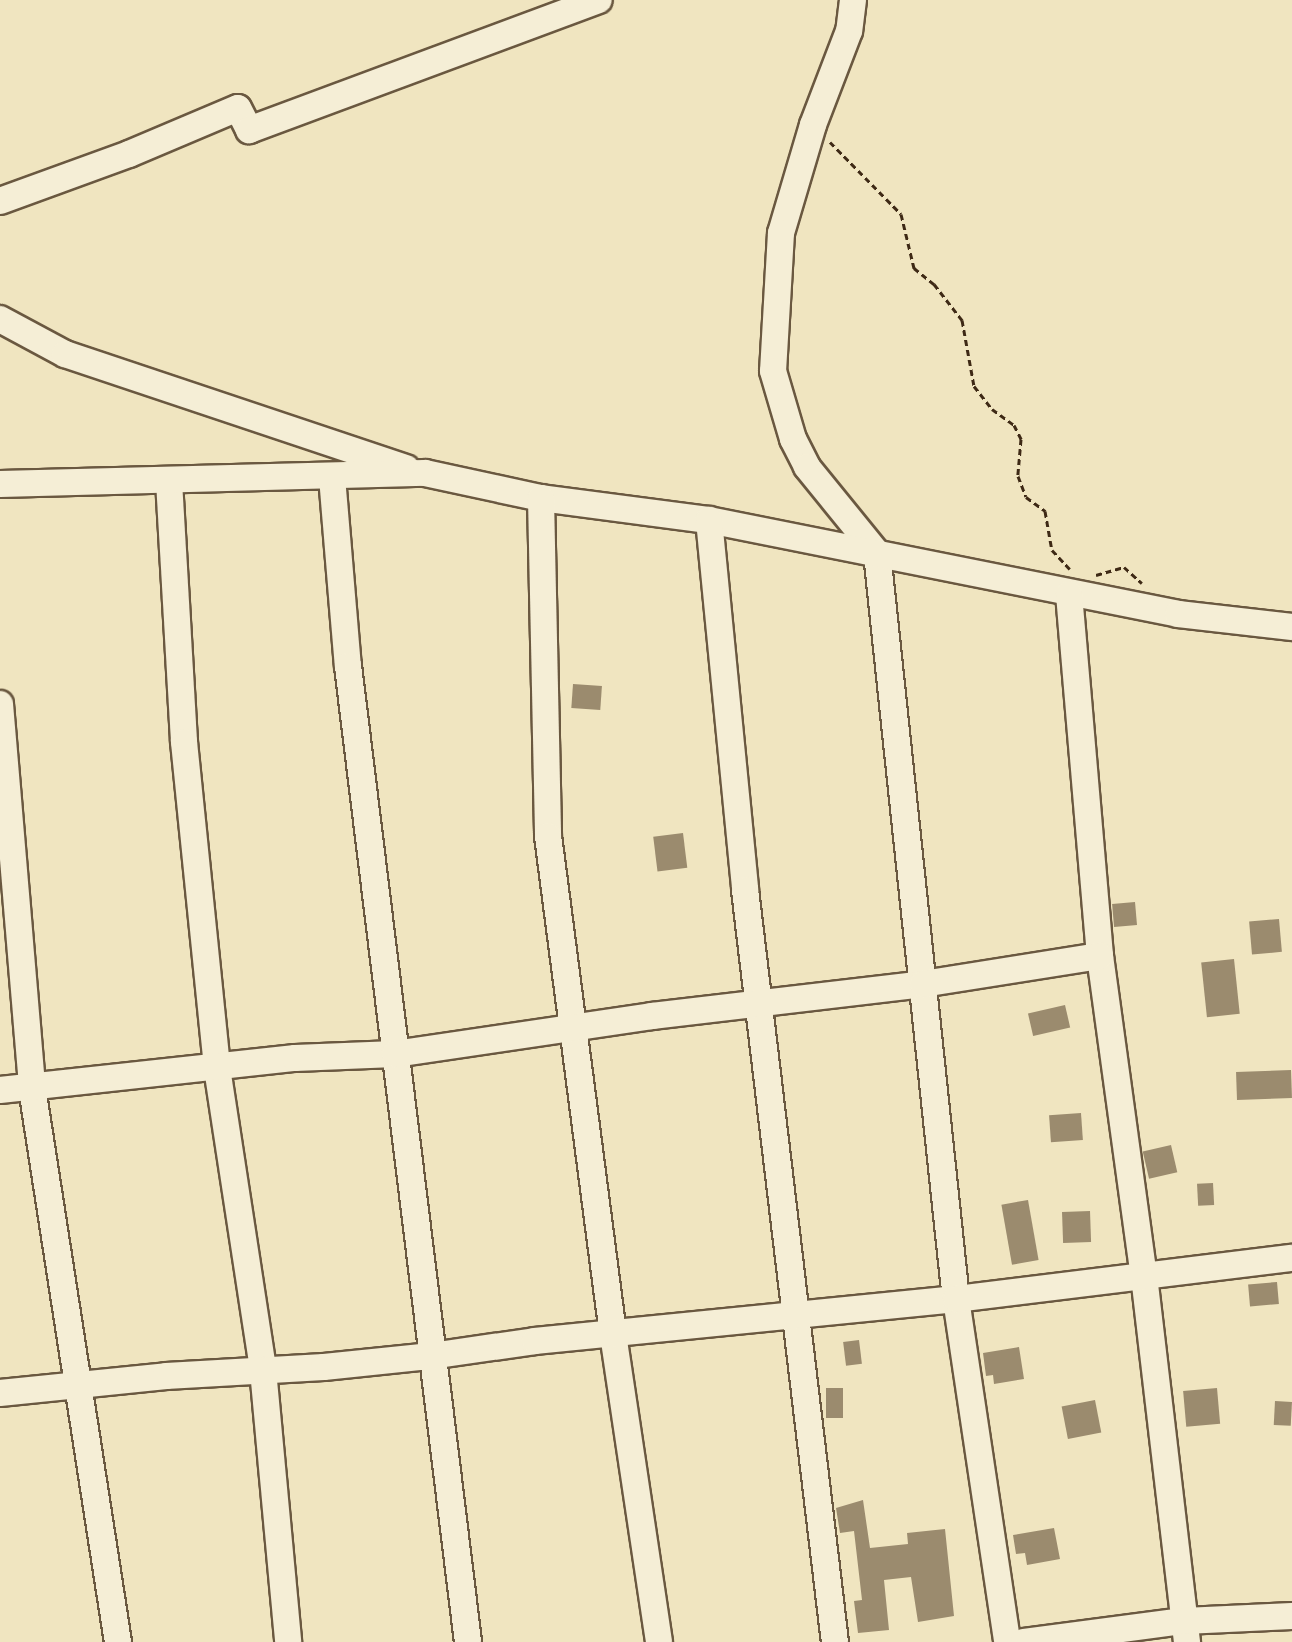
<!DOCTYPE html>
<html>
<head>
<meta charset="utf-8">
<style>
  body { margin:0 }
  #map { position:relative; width:1292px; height:1642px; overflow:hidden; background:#f0e5c0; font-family:"IM FELL English",serif }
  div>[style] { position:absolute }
  .building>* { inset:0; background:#9b8b6e; transform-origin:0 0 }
  .path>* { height:3px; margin-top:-1.5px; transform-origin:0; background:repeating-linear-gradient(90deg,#3e2915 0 6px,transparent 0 10px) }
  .roads { filter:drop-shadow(2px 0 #6a5840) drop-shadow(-2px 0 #6a5840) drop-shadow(0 2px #6a5840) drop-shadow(0 -2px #6a5840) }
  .minor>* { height:26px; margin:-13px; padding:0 13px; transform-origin:13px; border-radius:13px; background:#f5eed6 }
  span { translate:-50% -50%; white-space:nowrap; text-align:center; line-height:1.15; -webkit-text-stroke:6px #f5eed6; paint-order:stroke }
</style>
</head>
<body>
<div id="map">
  <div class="building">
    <div style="left:573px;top:684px;width:29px;height:24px;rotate:4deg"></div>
    <div style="left:683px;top:833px;width:35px;height:30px;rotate:83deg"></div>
    <div style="left:1135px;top:902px;width:23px;height:23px;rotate:85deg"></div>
    <div style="left:1279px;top:919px;width:33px;height:30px;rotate:85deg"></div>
    <div style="left:1234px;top:959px;width:55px;height:33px;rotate:84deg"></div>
    <div style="left:1065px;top:1005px;width:23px;height:38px;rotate:77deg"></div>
    <div style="left:1291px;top:1070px;width:28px;height:55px;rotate:88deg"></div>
    <div style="left:1081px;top:1113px;width:27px;height:32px;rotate:86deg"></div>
    <div style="left:1171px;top:1145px;width:28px;height:29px;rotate:77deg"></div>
    <div style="left:1213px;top:1183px;width:22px;height:16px;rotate:87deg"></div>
    <div style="left:1028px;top:1200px;width:61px;height:27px;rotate:80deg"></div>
    <div style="left:1090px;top:1211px;width:31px;height:28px;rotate:88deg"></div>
    <div style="left:1277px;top:1282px;width:22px;height:29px;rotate:85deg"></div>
    <div style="left:859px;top:1340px;width:24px;height:16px;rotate:83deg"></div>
    <div style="clip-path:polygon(1019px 1347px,1024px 1379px,994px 1384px,993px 1375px,986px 1376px,983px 1353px)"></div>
    <div style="left:843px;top:1388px;width:30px;height:17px;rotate:90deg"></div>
    <div style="left:1217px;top:1388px;width:36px;height:34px;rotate:85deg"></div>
    <div style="left:1095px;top:1400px;width:33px;height:34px;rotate:79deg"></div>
    <div style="left:1275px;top:1401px;width:17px;height:24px;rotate:3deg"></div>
    <div style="clip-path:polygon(863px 1500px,870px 1548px,908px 1544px,907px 1533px,945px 1529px,954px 1616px,918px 1622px,911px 1577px,884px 1580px,889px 1630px,858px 1633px,854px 1601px,862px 1600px,854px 1531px,840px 1533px,836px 1508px)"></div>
    <div style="clip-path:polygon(1054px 1528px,1060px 1559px,1027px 1565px,1025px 1553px,1016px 1554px,1013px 1535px)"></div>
  </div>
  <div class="path">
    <div style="left:830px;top:142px;width:101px;rotate:45.4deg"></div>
    <div style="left:901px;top:214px;width:56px;rotate:76.5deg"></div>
    <div style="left:914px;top:268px;width:26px;rotate:39deg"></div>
    <div style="left:934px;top:284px;width:46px;rotate:52.1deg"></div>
    <div style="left:962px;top:320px;width:67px;rotate:79.7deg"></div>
    <div style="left:974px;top:386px;width:29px;rotate:52deg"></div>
    <div style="left:992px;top:409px;width:27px;rotate:36deg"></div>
    <div style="left:1014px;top:425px;width:16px;rotate:63deg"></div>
    <div style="left:1021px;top:439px;width:37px;rotate:95deg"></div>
    <div style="left:1018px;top:476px;width:22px;rotate:69deg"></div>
    <div style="left:1026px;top:497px;width:24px;rotate:36deg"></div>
    <div style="left:1045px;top:511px;width:40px;rotate:80deg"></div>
    <div style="left:1052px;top:550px;width:26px;rotate:47deg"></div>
    <div style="left:1096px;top:575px;width:29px;rotate:-16deg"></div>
    <div style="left:1124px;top:567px;width:24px;rotate:42deg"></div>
  </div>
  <div class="roads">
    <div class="minor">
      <div style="left:853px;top:0;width:31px;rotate:97deg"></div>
      <div style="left:849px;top:31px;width:101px;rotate:111deg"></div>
      <div style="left:813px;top:125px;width:113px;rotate:106.5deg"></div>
      <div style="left:781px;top:233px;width:138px;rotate:93.3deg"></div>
      <div style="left:773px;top:371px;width:71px;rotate:73.6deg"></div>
      <div style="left:793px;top:439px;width:31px;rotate:63deg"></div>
      <div style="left:807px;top:467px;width:111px;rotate:50.9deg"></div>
      <div style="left:877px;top:553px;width:750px;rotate:83.96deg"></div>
      <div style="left:956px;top:1299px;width:347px;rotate:81.5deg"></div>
      <div style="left:0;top:201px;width:137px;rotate:-20deg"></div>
      <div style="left:129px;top:154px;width:118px;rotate:-22.9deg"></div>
      <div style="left:238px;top:108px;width:25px;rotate:63deg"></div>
      <div style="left:249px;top:130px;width:373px;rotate:-20.4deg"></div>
      <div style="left:0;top:319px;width:74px;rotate:28.3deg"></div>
      <div style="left:65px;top:354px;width:360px;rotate:18.5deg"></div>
      <div style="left:332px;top:477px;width:190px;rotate:85.2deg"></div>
      <div style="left:348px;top:666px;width:983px;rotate:82.99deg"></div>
      <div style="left:169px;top:481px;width:261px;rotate:86.7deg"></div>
      <div style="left:184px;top:742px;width:328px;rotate:84.2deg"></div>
      <div style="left:217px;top:1068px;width:305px;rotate:81.3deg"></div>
      <div style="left:263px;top:1370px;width:273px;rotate:84.7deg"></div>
      <div style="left:0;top:484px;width:425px;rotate:-1.5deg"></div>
      <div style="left:425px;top:473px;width:119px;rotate:12.2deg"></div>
      <div style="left:541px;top:498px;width:169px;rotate:7.5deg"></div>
      <div style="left:709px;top:520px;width:478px;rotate:11.3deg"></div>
      <div style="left:1178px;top:614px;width:115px;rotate:6.5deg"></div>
      <div style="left:541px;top:498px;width:338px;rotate:88.8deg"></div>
      <div style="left:548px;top:836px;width:502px;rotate:82.56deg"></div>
      <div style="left:613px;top:1334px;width:311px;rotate:81.5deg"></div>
      <div style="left:709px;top:520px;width:372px;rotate:84.4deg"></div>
      <div style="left:745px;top:890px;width:757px;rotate:83.18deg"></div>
      <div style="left:1069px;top:594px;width:363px;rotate:85.1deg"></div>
      <div style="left:1100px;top:956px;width:323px;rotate:82.2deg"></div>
      <div style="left:1144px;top:1276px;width:369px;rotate:83.3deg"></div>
      <div style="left:0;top:704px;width:385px;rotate:85.2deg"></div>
      <div style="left:32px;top:1088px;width:561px;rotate:81.18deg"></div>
      <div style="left:0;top:1090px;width:297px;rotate:-6.2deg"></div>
      <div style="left:295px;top:1058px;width:100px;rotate:-2.3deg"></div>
      <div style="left:395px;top:1054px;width:260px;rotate:-8.4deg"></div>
      <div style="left:652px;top:1016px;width:273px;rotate:-6.7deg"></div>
      <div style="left:923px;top:984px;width:179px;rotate:-9deg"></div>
      <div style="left:0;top:1393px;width:167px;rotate:-5.8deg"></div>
      <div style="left:166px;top:1376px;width:158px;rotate:-3.3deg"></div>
      <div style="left:324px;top:1367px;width:108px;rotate:-5.9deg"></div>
      <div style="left:431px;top:1356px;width:105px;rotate:-8.2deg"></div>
      <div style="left:535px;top:1341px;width:423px;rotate:-5.7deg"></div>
      <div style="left:956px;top:1299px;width:338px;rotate:-7deg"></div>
      <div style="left:1024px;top:1642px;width:161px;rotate:-7.5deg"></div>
      <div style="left:1184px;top:1621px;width:108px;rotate:-2.7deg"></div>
    </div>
  </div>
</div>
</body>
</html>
